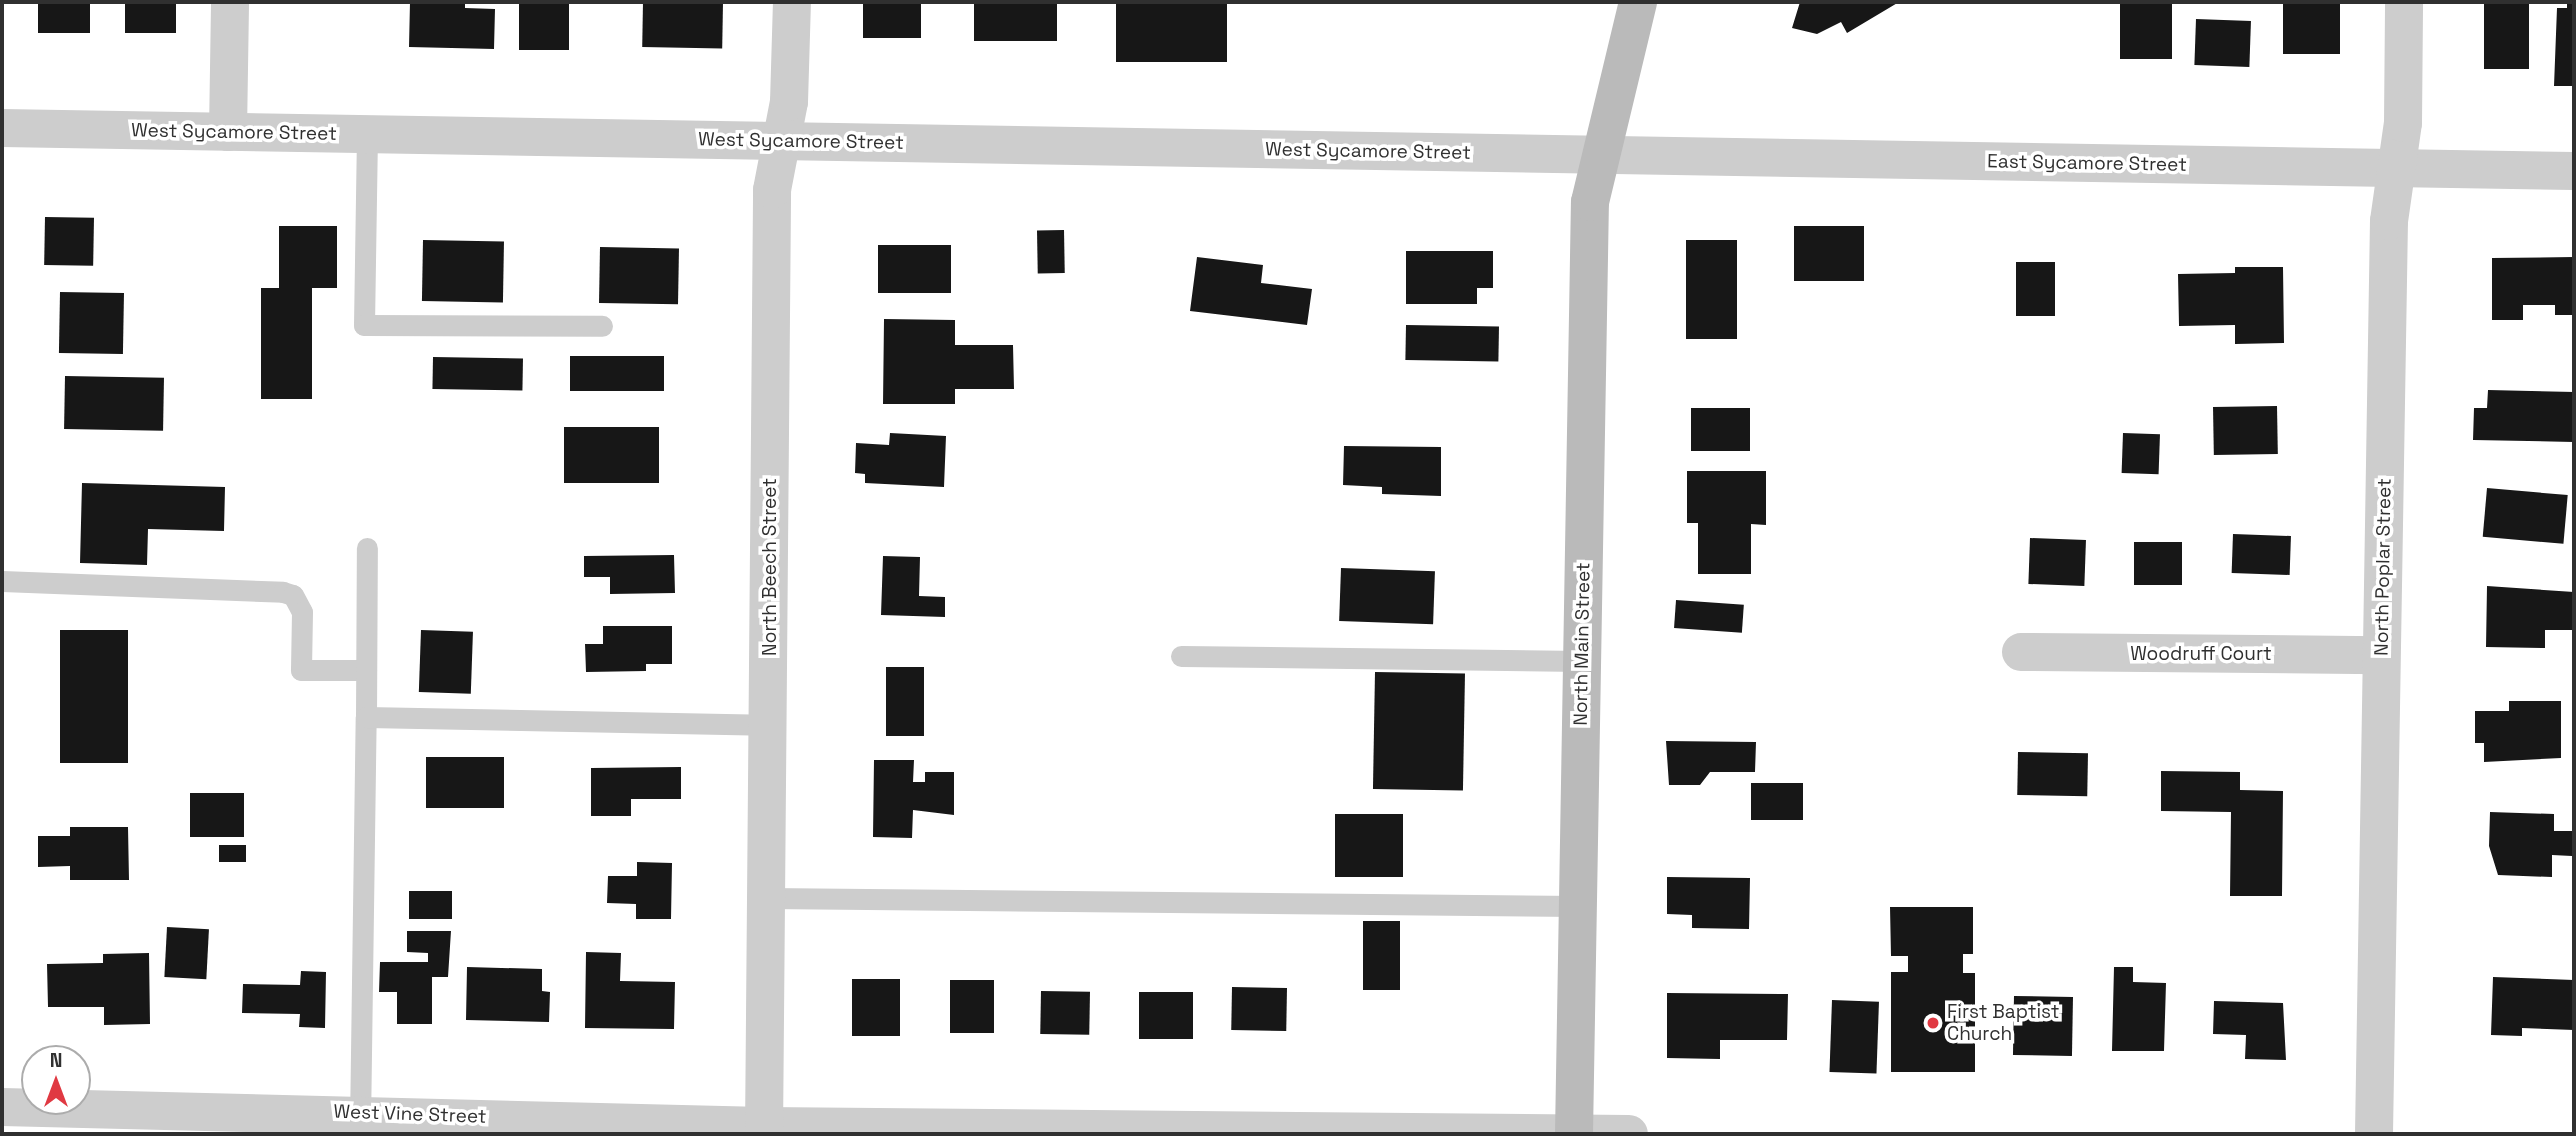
<!DOCTYPE html>
<html>
<head>
<meta charset="utf-8">
<style>
  body { margin:0 }
  #map { position:relative; width:2576px; height:1136px; overflow:hidden; background:#fff; font-family:"Space Grotesk",sans-serif }
  div>[style] { position:absolute }
  .building>* { inset:0; background:#171717; transform-origin:0 0 }
  .lane>* { height:21px; margin:-10.5px; padding:0 10.5px; transform-origin:10.5px; border-radius:10.5px; background:#cdcdcd }
  .street>* { height:38px; margin:-19px; padding:0 19px; transform-origin:19px; border-radius:19px; background:#cdcdcd }
  .secondary>* { height:38px; margin:-19px; padding:0 19px; transform-origin:19px; border-radius:19px; background:#bababa }
  .dots>* { width:19px; height:19px; translate:-50% -50%; box-sizing:border-box; border:4px solid #fff; border-radius:50% }
  span { translate:-50% -50%; white-space:nowrap; text-align:center; line-height:1.15; -webkit-text-stroke:7px #fff; paint-order:stroke }
  .street-label { font-size:19px; color:#303030 }
  .poi-label { font-size:19px; color:#303030 }
  .left { translate:0 -50%; text-align:left }
  .frame { position:absolute; inset:0; border:4px solid #303030; pointer-events:none }
  .north { position:absolute; left:21px; top:1045px; width:70px; height:70px; box-sizing:border-box; background:#fff; border:2px solid #acacac; border-radius:50%; rotate:0deg; font-size:19px; font-weight:700; line-height:28px; text-align:center; color:#303030 }
  .north::after { content:''; display:block; margin:auto; width:24px; height:32px; background:#e03942; clip-path:polygon(50% 0,100% 100%,50% 72%,0 100%) }
</style>
</head>
<body>
<div id="map">
  <div class="building">
    <div style="left:38px;top:2px;width:52px;height:31px"></div>
    <div style="left:125px;top:2px;width:51px;height:31px"></div>
    <div style="clip-path:polygon(410px 2px,465px 2px,465px 8px,495px 9px,494px 49px,409px 47px)"></div>
    <div style="left:519px;top:2px;width:50px;height:48px"></div>
    <div style="left:643px;top:2px;width:80px;height:45px;rotate:1deg"></div>
    <div style="left:863px;top:2px;width:58px;height:36px"></div>
    <div style="left:974px;top:2px;width:83px;height:39px"></div>
    <div style="left:1116px;top:2px;width:111px;height:60px"></div>
    <div style="clip-path:polygon(1800px 2px,1899px 2px,1847px 33px,1841px 22px,1817px 34px,1792px 28px)"></div>
    <div style="left:2120px;top:2px;width:52px;height:57px"></div>
    <div style="left:2283px;top:2px;width:57px;height:52px"></div>
    <div style="left:2484px;top:2px;width:45px;height:67px"></div>
    <div style="clip-path:polygon(2567px 2px,2574px 2px,2574px 86px,2554px 86px,2557px 8px,2567px 8px)"></div>
    <div style="left:2196px;top:19px;width:55px;height:46px;rotate:2deg"></div>
    <div style="left:45px;top:217px;width:49px;height:48px;rotate:1deg"></div>
    <div style="clip-path:polygon(279px 226px,337px 226px,337px 288px,312px 288px,312px 399px,261px 399px,261px 288px,279px 288px)"></div>
    <div style="left:1794px;top:226px;width:70px;height:55px"></div>
    <div style="left:1064px;top:230px;width:43px;height:27px;rotate:89deg"></div>
    <div style="left:423px;top:240px;width:81px;height:61px;rotate:1deg"></div>
    <div style="left:1686px;top:240px;width:51px;height:99px"></div>
    <div style="left:878px;top:245px;width:73px;height:48px"></div>
    <div style="left:600px;top:247px;width:79px;height:56px;rotate:1deg"></div>
    <div style="clip-path:polygon(1406px 251px,1493px 251px,1493px 288px,1477px 288px,1477px 304px,1406px 304px)"></div>
    <div style="clip-path:polygon(1197px 257px,1263px 265px,1261px 283px,1312px 289px,1307px 325px,1190px 311px)"></div>
    <div style="clip-path:polygon(2574px 257px,2574px 315px,2555px 315px,2555px 305px,2523px 305px,2523px 320px,2492px 320px,2492px 258px)"></div>
    <div style="left:2055px;top:262px;width:54px;height:39px;rotate:90deg"></div>
    <div style="clip-path:polygon(2235px 267px,2283px 267px,2284px 343px,2235px 344px,2235px 325px,2179px 326px,2178px 274px,2235px 273px)"></div>
    <div style="left:60px;top:292px;width:64px;height:61px;rotate:1deg"></div>
    <div style="clip-path:polygon(884px 319px,955px 320px,955px 345px,1013px 345px,1014px 389px,955px 389px,955px 404px,883px 404px)"></div>
    <div style="left:1406px;top:325px;width:93px;height:35px;rotate:1deg"></div>
    <div style="left:570px;top:356px;width:94px;height:35px"></div>
    <div style="left:433px;top:357px;width:90px;height:32px;rotate:1deg"></div>
    <div style="left:65px;top:376px;width:99px;height:53px;rotate:1deg"></div>
    <div style="clip-path:polygon(2488px 390px,2574px 392px,2574px 442px,2473px 440px,2474px 408px,2487px 408px)"></div>
    <div style="left:2277px;top:406px;width:48px;height:64px;rotate:89deg"></div>
    <div style="left:1691px;top:408px;width:59px;height:43px"></div>
    <div style="left:564px;top:427px;width:95px;height:56px"></div>
    <div style="clip-path:polygon(890px 433px,946px 436px,944px 487px,865px 483px,865px 474px,855px 473px,856px 443px,889px 445px)"></div>
    <div style="left:2123px;top:433px;width:37px;height:40px;rotate:2deg"></div>
    <div style="clip-path:polygon(1344px 446px,1441px 447px,1441px 496px,1382px 494px,1382px 487px,1343px 485px)"></div>
    <div style="clip-path:polygon(1687px 471px,1766px 471px,1766px 525px,1751px 524px,1751px 574px,1698px 574px,1698px 523px,1687px 523px)"></div>
    <div style="clip-path:polygon(82px 483px,225px 487px,224px 531px,148px 529px,147px 565px,80px 563px)"></div>
    <div style="left:2487px;top:488px;width:81px;height:49px;rotate:5deg"></div>
    <div style="left:2233px;top:534px;width:58px;height:39px;rotate:2deg"></div>
    <div style="left:2030px;top:538px;width:56px;height:46px;rotate:2deg"></div>
    <div style="left:2134px;top:542px;width:48px;height:43px"></div>
    <div style="clip-path:polygon(674px 555px,675px 593px,610px 594px,610px 577px,584px 577px,584px 556px)"></div>
    <div style="clip-path:polygon(883px 556px,920px 557px,919px 596px,945px 597px,945px 617px,881px 615px)"></div>
    <div style="left:1341px;top:568px;width:94px;height:53px;rotate:2deg"></div>
    <div style="clip-path:polygon(2487px 586px,2574px 592px,2574px 630px,2545px 630px,2545px 648px,2486px 647px)"></div>
    <div style="left:1676px;top:600px;width:68px;height:28px;rotate:4deg"></div>
    <div style="clip-path:polygon(603px 626px,672px 626px,672px 664px,646px 664px,646px 671px,586px 672px,585px 644px,603px 644px)"></div>
    <div style="left:60px;top:630px;width:68px;height:133px"></div>
    <div style="left:421px;top:630px;width:52px;height:62px;rotate:2deg"></div>
    <div style="left:886px;top:667px;width:38px;height:69px"></div>
    <div style="left:1375px;top:672px;width:90px;height:117px;rotate:1deg"></div>
    <div style="clip-path:polygon(2509px 701px,2561px 701px,2561px 758px,2484px 762px,2484px 743px,2475px 743px,2475px 711px,2509px 711px)"></div>
    <div style="clip-path:polygon(1666px 741px,1756px 742px,1755px 772px,1710px 772px,1700px 785px,1669px 785px)"></div>
    <div style="left:2018px;top:752px;width:70px;height:43px;rotate:1deg"></div>
    <div style="left:426px;top:757px;width:78px;height:51px"></div>
    <div style="clip-path:polygon(874px 760px,914px 760px,913px 782px,925px 782px,925px 772px,954px 772px,954px 815px,913px 810px,912px 838px,873px 837px)"></div>
    <div style="clip-path:polygon(681px 767px,681px 799px,631px 799px,631px 816px,591px 816px,591px 768px)"></div>
    <div style="clip-path:polygon(2161px 771px,2240px 772px,2240px 790px,2283px 791px,2282px 896px,2230px 896px,2231px 812px,2161px 811px)"></div>
    <div style="left:1751px;top:783px;width:52px;height:37px"></div>
    <div style="left:190px;top:793px;width:54px;height:44px"></div>
    <div style="clip-path:polygon(2490px 812px,2554px 814px,2554px 831px,2573px 831px,2572px 856px,2552px 855px,2552px 877px,2498px 875px,2489px 846px)"></div>
    <div style="left:1335px;top:814px;width:68px;height:63px"></div>
    <div style="clip-path:polygon(70px 827px,128px 827px,129px 880px,70px 880px,70px 866px,38px 867px,38px 836px,70px 836px)"></div>
    <div style="left:219px;top:845px;width:27px;height:17px"></div>
    <div style="clip-path:polygon(637px 862px,672px 863px,671px 919px,636px 919px,636px 904px,607px 903px,608px 876px,637px 876px)"></div>
    <div style="clip-path:polygon(1667px 877px,1750px 878px,1749px 929px,1692px 928px,1692px 915px,1667px 914px)"></div>
    <div style="left:409px;top:891px;width:43px;height:28px"></div>
    <div style="clip-path:polygon(1890px 907px,1973px 907px,1973px 954px,1963px 954px,1963px 973px,1975px 973px,1975px 1072px,1891px 1072px,1891px 972px,1908px 972px,1908px 956px,1891px 956px)"></div>
    <div style="left:1363px;top:921px;width:37px;height:69px"></div>
    <div style="left:167px;top:927px;width:42px;height:50px;rotate:3deg"></div>
    <div style="clip-path:polygon(407px 931px,451px 931px,448px 977px,432px 977px,432px 1024px,397px 1024px,397px 992px,379px 992px,380px 962px,428px 962px,428px 953px,407px 952px)"></div>
    <div style="clip-path:polygon(586px 952px,621px 953px,620px 981px,675px 982px,674px 1029px,585px 1028px)"></div>
    <div style="clip-path:polygon(149px 953px,150px 1024px,104px 1025px,104px 1007px,48px 1007px,47px 964px,103px 963px,103px 954px)"></div>
    <div style="clip-path:polygon(467px 967px,542px 969px,542px 991px,550px 992px,549px 1022px,466px 1020px)"></div>
    <div style="clip-path:polygon(2114px 967px,2133px 967px,2133px 982px,2166px 983px,2164px 1051px,2112px 1051px)"></div>
    <div style="clip-path:polygon(301px 971px,326px 972px,325px 1028px,299px 1027px,300px 1014px,242px 1013px,243px 984px,300px 985px)"></div>
    <div style="clip-path:polygon(2493px 977px,2574px 980px,2574px 1030px,2522px 1028px,2522px 1036px,2491px 1035px)"></div>
    <div style="left:852px;top:979px;width:48px;height:57px"></div>
    <div style="left:950px;top:980px;width:44px;height:53px"></div>
    <div style="left:1232px;top:987px;width:55px;height:43px;rotate:1deg"></div>
    <div style="left:1041px;top:991px;width:49px;height:43px;rotate:1deg"></div>
    <div style="left:1139px;top:992px;width:54px;height:47px"></div>
    <div style="clip-path:polygon(1667px 993px,1788px 994px,1787px 1040px,1720px 1040px,1720px 1059px,1667px 1058px)"></div>
    <div style="left:2014px;top:996px;width:59px;height:59px;rotate:1deg"></div>
    <div style="left:1832px;top:1000px;width:47px;height:72px;rotate:2deg"></div>
    <div style="clip-path:polygon(2214px 1001px,2283px 1003px,2286px 1060px,2245px 1059px,2246px 1035px,2213px 1034px)"></div>
  </div>
  <div class="lane">
    <div style="left:367px;top:134px;width:191px;rotate:90.9deg"></div>
    <div style="left:364px;top:325px;width:238px;rotate:0.2deg"></div>
    <div style="left:2px;top:581px;width:281px;rotate:2.2deg"></div>
    <div style="left:283px;top:592px;width:10px;rotate:17deg"></div>
    <div style="left:293px;top:595px;width:19px;rotate:62deg"></div>
    <div style="left:302px;top:612px;width:58px;rotate:91deg"></div>
    <div style="left:301px;top:670px;width:65px"></div>
    <div style="left:1181px;top:656px;width:401px;rotate:0.7deg"></div>
    <div style="left:366px;top:717px;width:169px;rotate:-89.7deg"></div>
    <div style="left:767px;top:898px;width:811px;rotate:0.57deg"></div>
    <div style="left:360px;top:1125px;width:408px;rotate:-89.2deg"></div>
    <div style="left:366px;top:717px;width:403px;rotate:1.1deg"></div>
  </div>
  <div class="street">
    <div style="left:2px;top:128px;width:2572px;rotate:0.96deg"></div>
    <div style="left:228px;top:132px;width:130px;rotate:-89.1deg"></div>
    <div style="left:2021px;top:652px;width:360px;rotate:0.5deg"></div>
    <div style="left:2px;top:1107px;width:762px;rotate:1.43deg"></div>
    <div style="left:764px;top:1126px;width:865px;rotate:0.53deg"></div>
    <div style="left:764px;top:1134px;width:944px;rotate:-89.51deg"></div>
    <div style="left:772px;top:190px;width:90px;rotate:-79.1deg"></div>
    <div style="left:789px;top:102px;width:100px;rotate:-88.3deg"></div>
    <div style="left:2374px;top:1134px;width:913px;rotate:-89.06deg"></div>
    <div style="left:2389px;top:221px;width:99px;rotate:-81.9deg"></div>
    <div style="left:2403px;top:123px;width:121px;rotate:-89.5deg"></div>
  </div>
  <div class="secondary">
    <div style="left:1574px;top:1134px;width:932px;rotate:-89.02deg"></div>
    <div style="left:1590px;top:202px;width:206px;rotate:-76.5deg"></div>
  </div>
  <div class="dots">
    <div style="left:1933px;top:1023px;background:#e03942"></div>
  </div>
  <div class="street-label">
    <span style="left:234px;top:132px;rotate:1deg">West Sycamore Street</span>
    <span style="left:801px;top:141px;rotate:1deg">West Sycamore Street</span>
    <span style="left:1368px;top:151px;rotate:1deg">West Sycamore Street</span>
    <span style="left:2087px;top:163px;rotate:1deg">East Sycamore Street</span>
    <span style="left:770px;top:567px;rotate:-90deg">North Beech Street</span>
    <span style="left:2383px;top:567px;rotate:-89deg">North Poplar Street</span>
    <span style="left:1582px;top:644px;rotate:-89deg">North Main Street</span>
    <span style="left:2201px;top:654px">Woodruff Court</span>
    <span style="left:410px;top:1114px;rotate:2deg">West Vine Street</span>
  </div>
  <div class="poi-label">
    <span class="left" style="left:1947px;top:1023px">First Baptist<br>Church</span>
  </div>
  <div class="frame"></div>
  <div class="north">N</div>
</div>
</body>
</html>
